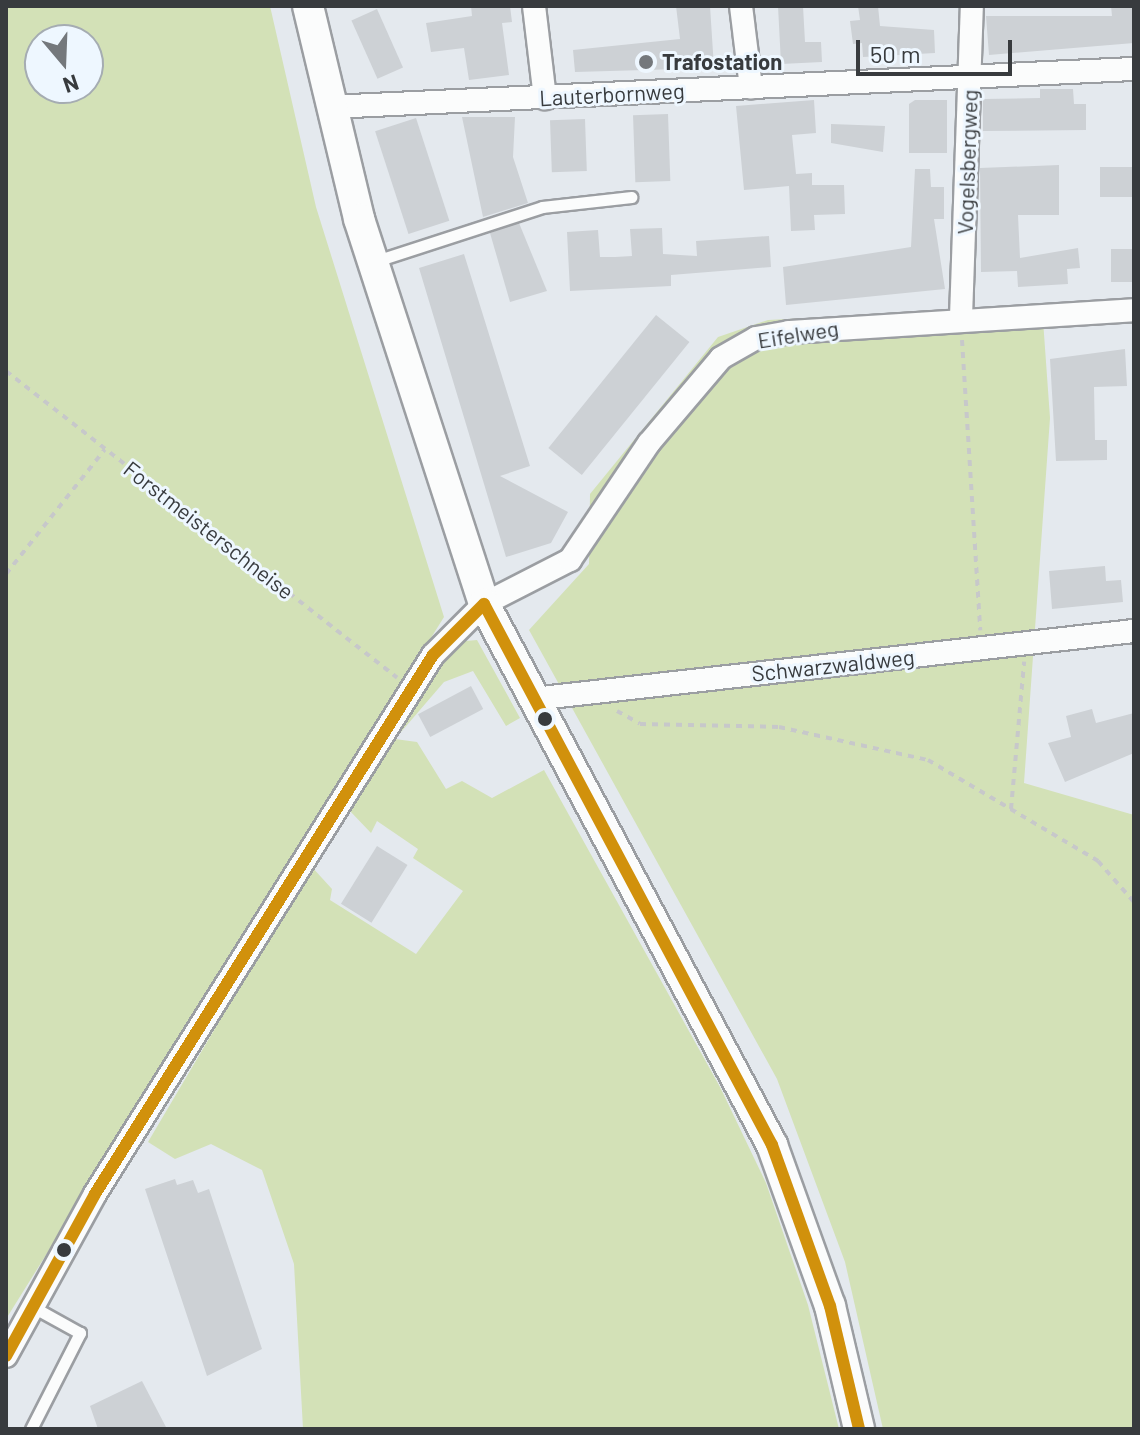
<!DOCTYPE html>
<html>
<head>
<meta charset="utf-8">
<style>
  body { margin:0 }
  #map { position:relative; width:1140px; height:1435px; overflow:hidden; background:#e4e9ee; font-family:Barlow,sans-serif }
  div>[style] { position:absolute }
  .green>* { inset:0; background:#d3e1b7 }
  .building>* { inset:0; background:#cdd1d5; transform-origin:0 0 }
  .path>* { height:4px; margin-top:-2px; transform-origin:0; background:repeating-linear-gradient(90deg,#c7c8ca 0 6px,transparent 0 12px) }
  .roads { filter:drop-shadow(2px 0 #9b9ea2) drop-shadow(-2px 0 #9b9ea2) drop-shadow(0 2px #9b9ea2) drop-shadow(0 -2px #9b9ea2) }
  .lane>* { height:11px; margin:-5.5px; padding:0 5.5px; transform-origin:5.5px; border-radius:5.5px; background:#fbfcfc }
  .street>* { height:22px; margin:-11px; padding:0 11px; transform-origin:11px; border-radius:11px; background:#fbfcfc }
  .secondary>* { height:30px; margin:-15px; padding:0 15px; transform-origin:15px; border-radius:15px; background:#fbfcfc }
  .bus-1>* { height:12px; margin:-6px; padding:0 6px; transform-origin:6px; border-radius:6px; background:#d1910c }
  .dots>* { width:22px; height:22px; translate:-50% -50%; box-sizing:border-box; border:4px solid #eef7ff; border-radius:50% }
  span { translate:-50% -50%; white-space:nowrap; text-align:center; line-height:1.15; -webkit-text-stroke:6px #eef7ff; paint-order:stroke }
  .poi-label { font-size:22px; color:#383b3e; font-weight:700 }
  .left { translate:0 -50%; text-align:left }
  .street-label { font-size:22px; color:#383b3e }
  .frame { position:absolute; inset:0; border:8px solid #383b3e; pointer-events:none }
  .north { position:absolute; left:24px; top:24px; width:80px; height:80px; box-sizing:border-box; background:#eef7ff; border:2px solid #a5acb2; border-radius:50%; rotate:161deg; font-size:22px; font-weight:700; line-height:32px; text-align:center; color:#383b3e }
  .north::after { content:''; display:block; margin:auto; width:28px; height:36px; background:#74787c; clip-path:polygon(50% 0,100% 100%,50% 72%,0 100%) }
  .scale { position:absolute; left:856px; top:40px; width:156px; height:36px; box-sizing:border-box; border:4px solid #383b3e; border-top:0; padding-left:10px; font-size:24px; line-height:28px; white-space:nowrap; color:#383b3e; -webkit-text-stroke:6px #eef7ff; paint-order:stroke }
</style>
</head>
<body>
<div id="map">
  <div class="green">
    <div style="clip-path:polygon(evenodd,6px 6px,270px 6px,316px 207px,444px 617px,6px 1319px,6px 6px,40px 40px,88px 40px,88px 88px,40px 88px,40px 40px)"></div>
    <div style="clip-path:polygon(1042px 306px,1050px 418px,1024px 783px,1134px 815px,1134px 1429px,883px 1429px,845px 1262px,777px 1079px,529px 630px,589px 564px,590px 494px,718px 337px,768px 320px)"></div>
    <div style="clip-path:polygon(477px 640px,520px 718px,506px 726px,473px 671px,444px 682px,395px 739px,417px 742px,446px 789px,462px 781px,492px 798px,544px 770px,720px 1087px,766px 1183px,808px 1305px,839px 1429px,303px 1429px,294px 1264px,262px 1170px,211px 1144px,175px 1159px,148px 1142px,311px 866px,332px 889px,330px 900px,416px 954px,463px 891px,413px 858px,418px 849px,377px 821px,371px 833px,349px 810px,439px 664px,455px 642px)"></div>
  </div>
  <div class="building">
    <div style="clip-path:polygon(471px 6px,510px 6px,512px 22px,502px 23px,509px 75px,469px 80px,464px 48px,431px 52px,426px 23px,472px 16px)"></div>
    <div style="clip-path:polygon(676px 6px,710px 6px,714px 68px,575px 72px,573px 50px,680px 39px)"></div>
    <div style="clip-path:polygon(778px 6px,803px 6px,805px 42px,821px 42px,822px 62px,781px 64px)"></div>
    <div style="clip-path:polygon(858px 6px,878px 6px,880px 26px,934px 30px,935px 53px,863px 57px,862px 43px,853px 44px,850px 21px,860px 20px)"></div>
    <div style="clip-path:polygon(1111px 6px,1133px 6px,1134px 43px,989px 55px,986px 16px,1112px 16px)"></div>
    <div style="left:377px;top:9px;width:64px;height:28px;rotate:66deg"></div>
    <div style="clip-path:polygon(1040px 89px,1073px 89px,1074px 104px,1086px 104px,1086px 130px,983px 131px,983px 99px,1040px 98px)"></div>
    <div style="clip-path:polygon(814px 100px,816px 133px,792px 135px,796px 174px,812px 173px,812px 185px,844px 185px,845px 214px,814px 215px,815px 230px,791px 231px,789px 186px,744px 190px,736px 106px)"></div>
    <div style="clip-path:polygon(915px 100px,947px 100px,947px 153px,909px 153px,909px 104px)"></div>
    <div style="left:668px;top:114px;width:67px;height:35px;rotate:88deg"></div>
    <div style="clip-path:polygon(462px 117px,515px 117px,513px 157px,528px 203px,483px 217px)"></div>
    <div style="left:416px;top:118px;width:108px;height:43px;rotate:72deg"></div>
    <div style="left:585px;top:119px;width:52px;height:35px;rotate:88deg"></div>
    <div style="clip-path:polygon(831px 124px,885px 126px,883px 152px,831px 143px)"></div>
    <div style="clip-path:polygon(1059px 165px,1059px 215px,1018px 215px,1020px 258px,1078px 248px,1080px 268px,1067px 269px,1068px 284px,1018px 287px,1017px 271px,981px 272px,980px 168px)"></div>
    <div style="left:1134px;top:167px;width:30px;height:34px;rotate:90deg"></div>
    <div style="clip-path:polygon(915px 169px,930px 169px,931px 187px,944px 187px,944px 219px,934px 219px,945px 289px,786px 305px,783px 267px,911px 247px)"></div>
    <div style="clip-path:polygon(519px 223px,547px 291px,510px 302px,490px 233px)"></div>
    <div style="clip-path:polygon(662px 228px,663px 254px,697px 256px,696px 241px,769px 236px,771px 267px,671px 275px,671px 286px,570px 291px,567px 232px,598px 230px,600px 257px,615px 257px,632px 256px,630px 229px)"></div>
    <div style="left:1134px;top:249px;width:33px;height:23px;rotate:90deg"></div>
    <div style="clip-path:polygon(464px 254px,530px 466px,500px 476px,568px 512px,551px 543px,506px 557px,419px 268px)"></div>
    <div style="left:656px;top:315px;width:43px;height:171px;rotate:39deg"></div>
    <div style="clip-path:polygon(1125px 349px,1127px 386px,1094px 387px,1095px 440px,1107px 440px,1107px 460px,1056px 461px,1050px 359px)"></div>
    <div style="clip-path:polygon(1105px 566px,1106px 581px,1121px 580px,1123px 602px,1052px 609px,1049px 571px)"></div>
    <div style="left:471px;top:686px;width:26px;height:60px;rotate:62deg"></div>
    <div style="clip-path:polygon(1092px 709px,1096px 723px,1134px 713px,1134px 753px,1065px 782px,1048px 743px,1071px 737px,1066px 716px)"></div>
    <div style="left:377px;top:846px;width:36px;height:68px;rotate:32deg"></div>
    <div style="clip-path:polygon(175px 1179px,177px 1185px,193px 1180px,198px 1193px,209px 1189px,262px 1349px,207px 1376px,145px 1189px)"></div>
    <div style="clip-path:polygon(142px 1381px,167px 1429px,98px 1429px,90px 1406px)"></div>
  </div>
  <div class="path">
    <div style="left:962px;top:340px;width:291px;rotate:86.4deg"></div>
    <div style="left:6px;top:371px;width:497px;rotate:38.1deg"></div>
    <div style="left:6px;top:574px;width:159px;rotate:-51.6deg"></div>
    <div style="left:617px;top:711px;width:26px;rotate:29deg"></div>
    <div style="left:640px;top:724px;width:139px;rotate:1.2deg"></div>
    <div style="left:779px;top:727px;width:153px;rotate:12.5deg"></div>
    <div style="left:928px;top:760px;width:198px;rotate:30.7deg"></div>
    <div style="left:1098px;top:861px;width:55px;rotate:48.7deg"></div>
    <div style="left:1011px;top:809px;width:148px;rotate:-84.9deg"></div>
  </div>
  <div class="roads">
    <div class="lane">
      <div style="left:376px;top:261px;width:175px;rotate:-18deg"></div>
      <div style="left:542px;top:207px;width:90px;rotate:-6.4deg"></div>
      <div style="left:31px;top:1429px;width:108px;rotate:-63deg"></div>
      <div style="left:80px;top:1333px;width:54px;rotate:-151deg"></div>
    </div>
    <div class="street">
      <div style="left:534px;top:6px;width:93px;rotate:83.2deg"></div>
      <div style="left:741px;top:6px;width:82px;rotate:83deg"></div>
      <div style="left:330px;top:107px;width:805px;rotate:-2.71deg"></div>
      <div style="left:961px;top:317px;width:311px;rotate:-88deg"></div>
      <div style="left:533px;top:699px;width:605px;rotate:-6.46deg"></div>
      <div style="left:6px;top:1356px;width:185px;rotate:-61.2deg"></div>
      <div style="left:95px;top:1194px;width:636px;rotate:-57.91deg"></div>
      <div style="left:433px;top:655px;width:72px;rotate:-45deg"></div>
      <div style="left:484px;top:604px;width:97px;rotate:-27.1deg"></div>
      <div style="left:570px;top:560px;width:141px;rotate:-56deg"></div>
      <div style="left:649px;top:443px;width:111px;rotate:-49.7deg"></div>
      <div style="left:721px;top:358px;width:40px;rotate:-29.7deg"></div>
      <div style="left:756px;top:338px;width:34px;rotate:-10deg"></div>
      <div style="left:789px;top:332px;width:346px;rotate:-3.6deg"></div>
    </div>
    <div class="secondary">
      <div style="left:308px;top:6px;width:219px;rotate:76.5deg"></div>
      <div style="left:359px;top:219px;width:405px;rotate:72deg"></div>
      <div style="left:484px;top:604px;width:613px;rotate:61.97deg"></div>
      <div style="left:772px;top:1145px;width:171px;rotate:70.2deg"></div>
      <div style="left:830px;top:1306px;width:126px;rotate:76.7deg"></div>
    </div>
  </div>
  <div class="bus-1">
    <div style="left:484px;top:604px;width:613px;rotate:61.97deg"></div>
    <div style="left:772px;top:1145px;width:171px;rotate:70.2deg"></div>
    <div style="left:830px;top:1306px;width:126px;rotate:76.7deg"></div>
    <div style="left:6px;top:1356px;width:185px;rotate:-61.2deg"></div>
    <div style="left:95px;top:1194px;width:636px;rotate:-57.91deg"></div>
    <div style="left:433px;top:655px;width:72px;rotate:-45deg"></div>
  </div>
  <div class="dots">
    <div style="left:646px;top:62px;background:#74787c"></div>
    <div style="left:545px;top:719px;background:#383b3e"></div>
    <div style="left:64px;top:1250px;background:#383b3e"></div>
  </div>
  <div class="poi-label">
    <span class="left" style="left:662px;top:62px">Trafostation</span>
  </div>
  <div class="street-label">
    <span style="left:612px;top:94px;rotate:-3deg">Lauterbornweg</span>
    <span style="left:967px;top:162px;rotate:-88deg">Vogelsbergweg</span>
    <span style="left:798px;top:334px;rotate:-9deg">Eifelweg</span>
    <span style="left:209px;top:530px;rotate:38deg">Forstmeisterschneise</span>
    <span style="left:833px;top:665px;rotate:-6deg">Schwarzwaldweg</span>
  </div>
  <div class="frame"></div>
  <div class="north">N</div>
  <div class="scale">50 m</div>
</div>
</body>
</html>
